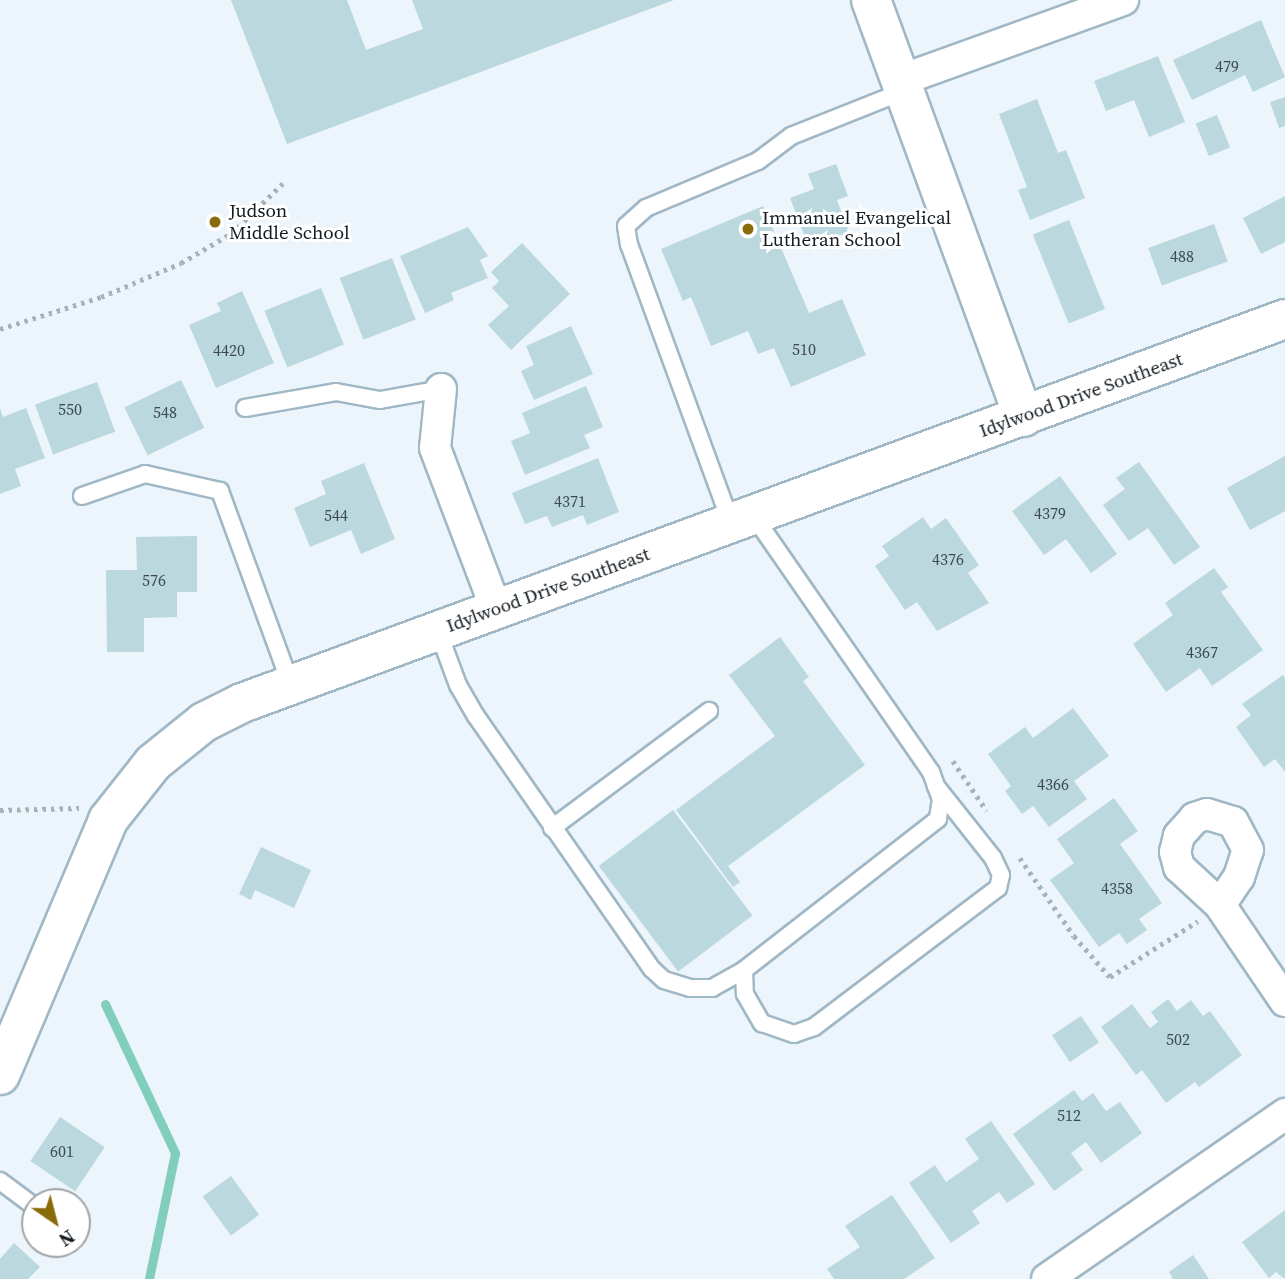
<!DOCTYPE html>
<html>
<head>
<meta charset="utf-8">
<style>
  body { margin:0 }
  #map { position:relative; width:1285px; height:1279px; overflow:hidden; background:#ecf5fb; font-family:"Source Serif 4",serif }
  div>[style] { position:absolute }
  .stream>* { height:9px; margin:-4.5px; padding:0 4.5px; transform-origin:4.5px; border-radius:4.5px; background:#82cebc }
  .building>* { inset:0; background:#bad8dd; transform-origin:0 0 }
  .path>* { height:4.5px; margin-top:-2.25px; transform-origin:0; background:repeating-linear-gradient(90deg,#a9b2b7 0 3.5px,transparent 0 8.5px) }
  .roads { filter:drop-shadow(2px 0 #a0b7c6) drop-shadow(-2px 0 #a0b7c6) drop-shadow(0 2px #a0b7c6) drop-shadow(0 -2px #a0b7c6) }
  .lane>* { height:16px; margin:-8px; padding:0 8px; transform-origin:8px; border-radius:8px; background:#fff }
  .street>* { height:30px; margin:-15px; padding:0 15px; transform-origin:15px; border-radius:15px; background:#fff }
  .secondary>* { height:38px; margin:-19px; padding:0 19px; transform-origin:19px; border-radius:19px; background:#fff }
  .dots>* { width:19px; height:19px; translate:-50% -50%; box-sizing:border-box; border:4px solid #fff; border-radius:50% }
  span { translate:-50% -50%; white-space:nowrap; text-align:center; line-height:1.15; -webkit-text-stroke:6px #fff; paint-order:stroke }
  .number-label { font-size:16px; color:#3d4a4f }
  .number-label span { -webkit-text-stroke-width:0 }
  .poi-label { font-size:19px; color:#131b20 }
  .left { translate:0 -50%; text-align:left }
  .street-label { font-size:19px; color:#131b20 }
  .north { position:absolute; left:21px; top:1188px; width:70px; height:70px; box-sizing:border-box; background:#fff; border:2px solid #a1a4a6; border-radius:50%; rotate:145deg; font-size:19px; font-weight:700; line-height:28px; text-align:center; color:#131b20 }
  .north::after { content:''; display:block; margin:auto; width:24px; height:32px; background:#896b0a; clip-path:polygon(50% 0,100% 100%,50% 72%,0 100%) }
</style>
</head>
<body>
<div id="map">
  <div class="stream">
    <div style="left:105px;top:1004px;width:165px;rotate:64.8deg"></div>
    <div style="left:175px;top:1153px;width:129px;rotate:101.7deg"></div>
  </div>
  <div class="building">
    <div style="clip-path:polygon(231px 0,347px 0,366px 50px,423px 29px,412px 0,674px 0,287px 144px)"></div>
    <div style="clip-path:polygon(1261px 20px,1285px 77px,1253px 92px,1245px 75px,1192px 100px,1173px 60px)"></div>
    <div style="clip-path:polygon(1158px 56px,1185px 122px,1149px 137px,1134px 100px,1106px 111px,1094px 81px)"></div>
    <div style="clip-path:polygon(1285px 97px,1285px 126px,1279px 128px,1270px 102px)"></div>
    <div style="clip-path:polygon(1037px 99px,1058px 153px,1066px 150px,1085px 198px,1030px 220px,1018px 190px,1027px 187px,999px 114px)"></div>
    <div style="left:1217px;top:115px;width:35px;height:23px;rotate:68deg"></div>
    <div style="clip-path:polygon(836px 164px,848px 196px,837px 200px,849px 232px,809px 247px,790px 198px,814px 189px,808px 174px)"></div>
    <div style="clip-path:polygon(1285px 196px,1285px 242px,1261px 254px,1243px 218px)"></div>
    <div style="clip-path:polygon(763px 206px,809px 313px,842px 299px,866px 355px,791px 387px,774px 348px,758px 354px,748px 331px,711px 346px,691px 297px,683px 301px,661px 249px)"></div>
    <div style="left:1069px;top:220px;width:96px;height:39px;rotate:68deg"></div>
    <div style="left:1214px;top:224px;width:40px;height:70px;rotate:70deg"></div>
    <div style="clip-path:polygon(468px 227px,488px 256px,480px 260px,488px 278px,451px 293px,454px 300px,425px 313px,400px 256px)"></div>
    <div style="clip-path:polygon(522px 243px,570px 294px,511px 350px,488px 325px,509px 306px,492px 288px,499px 281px,491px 272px)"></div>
    <div style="left:392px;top:258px;width:66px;height:56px;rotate:69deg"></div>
    <div style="left:321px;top:288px;width:61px;height:61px;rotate:68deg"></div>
    <div style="clip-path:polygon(242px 291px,274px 363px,216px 388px,189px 325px,221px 311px,217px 303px)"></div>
    <div style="clip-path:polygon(571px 326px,593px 374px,534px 400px,521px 371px,534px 365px,526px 346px)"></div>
    <div style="left:181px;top:380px;width:53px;height:63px;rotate:64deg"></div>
    <div style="left:97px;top:382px;width:53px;height:66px;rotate:70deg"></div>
    <div style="clip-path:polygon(586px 386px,603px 427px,584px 435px,590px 448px,525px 475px,511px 441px,530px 433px,522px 413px)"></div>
    <div style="clip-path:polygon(0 408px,3px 417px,26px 408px,45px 458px,15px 469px,21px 486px,0 494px)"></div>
    <div style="clip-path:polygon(1285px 456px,1285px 511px,1250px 530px,1227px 488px)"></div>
    <div style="clip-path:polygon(598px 458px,619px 512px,587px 525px,583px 515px,552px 527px,547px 516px,525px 524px,512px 493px)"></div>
    <div style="clip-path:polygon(1139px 462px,1200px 547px,1174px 565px,1148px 528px,1129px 541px,1103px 505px,1125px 489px,1116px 478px)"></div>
    <div style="clip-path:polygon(364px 463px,395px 539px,361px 554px,351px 530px,310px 547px,294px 508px,326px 494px,321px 481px)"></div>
    <div style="clip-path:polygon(1060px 476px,1117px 554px,1091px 573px,1066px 539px,1044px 555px,1012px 511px)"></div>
    <div style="clip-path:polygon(923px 517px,931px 529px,946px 518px,979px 565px,968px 573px,989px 603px,937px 631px,917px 602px,905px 610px,875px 566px,889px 556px,882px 546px)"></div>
    <div style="clip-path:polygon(197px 536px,197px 592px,177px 592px,177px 617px,144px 618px,144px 652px,107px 652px,106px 570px,137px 570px,136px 537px)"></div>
    <div style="clip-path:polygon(1214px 568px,1228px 587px,1221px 592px,1263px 650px,1212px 686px,1200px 668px,1166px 692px,1133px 644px,1173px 615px,1165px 603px)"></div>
    <div style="clip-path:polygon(780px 637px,809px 677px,803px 681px,865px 765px,728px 866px,740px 882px,733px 887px,676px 810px,775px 736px,729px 675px)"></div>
    <div style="clip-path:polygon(1283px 675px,1285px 678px,1285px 772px,1275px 759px,1264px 767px,1236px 727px,1251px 715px,1242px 704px)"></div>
    <div style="clip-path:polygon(1073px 708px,1109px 756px,1074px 781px,1087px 799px,1049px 827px,1033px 806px,1022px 814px,1005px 791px,1011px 786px,988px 754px,1025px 727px,1033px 738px)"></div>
    <div style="clip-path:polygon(1114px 798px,1138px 831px,1120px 844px,1162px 903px,1139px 919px,1147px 930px,1127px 944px,1119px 933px,1099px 947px,1050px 880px,1074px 863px,1057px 839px)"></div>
    <div style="left:673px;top:810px;width:132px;height:93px;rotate:53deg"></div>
    <div style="clip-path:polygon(261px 847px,311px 870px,294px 908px,255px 890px,251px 900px,239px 894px)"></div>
    <div style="clip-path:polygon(1168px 999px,1177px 1011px,1191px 1000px,1203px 1016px,1210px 1011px,1242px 1055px,1199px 1087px,1195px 1082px,1166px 1103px,1142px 1070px,1136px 1075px,1101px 1027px,1132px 1004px,1150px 1028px,1158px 1022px,1151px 1012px)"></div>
    <div style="left:1081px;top:1016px;width:32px;height:35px;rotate:56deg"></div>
    <div style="clip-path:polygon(1074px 1090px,1082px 1101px,1093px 1093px,1106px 1111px,1120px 1102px,1142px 1133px,1101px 1163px,1086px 1142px,1071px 1153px,1083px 1170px,1054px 1191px,1013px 1134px)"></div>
    <div style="left:60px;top:1117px;width:54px;height:53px;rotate:34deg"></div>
    <div style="clip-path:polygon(991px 1121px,1035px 1184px,1007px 1203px,999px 1192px,972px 1211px,980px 1223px,951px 1243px,909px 1183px,935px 1165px,946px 1182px,979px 1159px,965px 1139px)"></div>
    <div style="left:231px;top:1176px;width:48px;height:35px;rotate:54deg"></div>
    <div style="clip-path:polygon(892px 1195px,935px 1258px,904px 1279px,834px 1279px,827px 1269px,860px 1247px,845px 1226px)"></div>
    <div style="clip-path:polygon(1285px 1210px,1285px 1279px,1276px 1272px,1269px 1278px,1242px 1242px)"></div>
    <div style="clip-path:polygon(14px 1243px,40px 1267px,28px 1279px,0 1279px,0 1259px)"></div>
    <div style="clip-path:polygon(1193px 1255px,1209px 1279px,1173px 1279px,1169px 1272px)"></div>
  </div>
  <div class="path">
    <div style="left:0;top:329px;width:106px;rotate:-17.6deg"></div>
    <div style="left:101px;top:297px;width:87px;rotate:-23deg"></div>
    <div style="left:181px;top:263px;width:59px;rotate:-30.5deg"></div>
    <div style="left:232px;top:233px;width:71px;rotate:-44.4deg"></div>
    <div style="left:953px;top:761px;width:60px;rotate:55.8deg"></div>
    <div style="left:0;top:810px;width:79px;rotate:-1.5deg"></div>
    <div style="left:1020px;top:858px;width:95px;rotate:55.3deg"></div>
    <div style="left:1074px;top:936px;width:55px;rotate:48.7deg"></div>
    <div style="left:1110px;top:977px;width:104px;rotate:-32.5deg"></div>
  </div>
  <div class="roads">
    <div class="lane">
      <div style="left:245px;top:408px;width:92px;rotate:-10deg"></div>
      <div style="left:336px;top:392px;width:45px;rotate:10.3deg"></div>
      <div style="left:380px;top:400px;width:62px;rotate:-10.2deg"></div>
      <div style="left:82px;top:496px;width:67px;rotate:-19.2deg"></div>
      <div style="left:145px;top:474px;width:77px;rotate:12.8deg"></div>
      <div style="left:220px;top:491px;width:207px;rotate:69.9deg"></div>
      <div style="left:753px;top:515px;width:313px;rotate:55.3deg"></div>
      <div style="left:931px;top:772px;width:29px;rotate:70deg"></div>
      <div style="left:941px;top:799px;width:20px;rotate:99deg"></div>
      <div style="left:938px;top:819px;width:246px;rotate:142.1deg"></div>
      <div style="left:744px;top:970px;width:24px;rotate:88deg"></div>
      <div style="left:745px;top:994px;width:34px;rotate:60deg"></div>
      <div style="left:762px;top:1023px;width:34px;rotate:19deg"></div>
      <div style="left:794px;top:1034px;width:21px;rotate:-19deg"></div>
      <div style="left:814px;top:1027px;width:231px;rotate:-37.1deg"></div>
      <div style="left:998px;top:888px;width:13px;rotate:-77deg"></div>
      <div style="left:1001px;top:875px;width:19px;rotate:-115deg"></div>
      <div style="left:993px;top:858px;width:92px;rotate:-128.4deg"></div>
      <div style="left:731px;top:523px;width:296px;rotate:-110.1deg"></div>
      <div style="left:629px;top:245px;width:19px;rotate:-99deg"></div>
      <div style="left:626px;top:226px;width:27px;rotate:-42deg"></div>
      <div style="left:646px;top:208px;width:121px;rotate:-22.8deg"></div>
      <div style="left:758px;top:161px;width:41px;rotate:-37.1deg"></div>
      <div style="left:791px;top:136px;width:122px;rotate:-21.7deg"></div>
      <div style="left:438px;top:631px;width:58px;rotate:69.7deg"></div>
      <div style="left:458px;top:685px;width:36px;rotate:60deg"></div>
      <div style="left:476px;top:716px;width:308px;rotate:55.2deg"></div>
      <div style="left:652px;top:969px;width:16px;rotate:43deg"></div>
      <div style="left:664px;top:980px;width:27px;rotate:17deg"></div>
      <div style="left:690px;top:988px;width:22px"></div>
      <div style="left:712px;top:988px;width:37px;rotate:-29deg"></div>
      <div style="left:552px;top:828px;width:196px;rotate:-36.7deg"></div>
      <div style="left:0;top:1181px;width:44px;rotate:36.6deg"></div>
    </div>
    <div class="street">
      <div style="left:901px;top:80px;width:236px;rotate:-19.8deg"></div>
      <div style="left:441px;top:389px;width:59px;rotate:95.8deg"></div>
      <div style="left:435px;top:448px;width:172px;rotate:69.2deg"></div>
      <div style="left:1220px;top:905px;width:34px;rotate:-56deg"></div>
      <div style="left:1239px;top:877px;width:28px;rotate:-72deg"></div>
      <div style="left:1248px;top:850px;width:32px;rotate:-118deg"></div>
      <div style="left:1233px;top:822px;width:27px;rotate:-163deg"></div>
      <div style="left:1207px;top:814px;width:13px;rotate:162deg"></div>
      <div style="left:1195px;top:818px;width:24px;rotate:132deg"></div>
      <div style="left:1179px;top:836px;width:16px;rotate:104deg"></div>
      <div style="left:1175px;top:852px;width:16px;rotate:75deg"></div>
      <div style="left:1179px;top:867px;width:56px;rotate:42.8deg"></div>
      <div style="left:1220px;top:905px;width:116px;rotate:55.9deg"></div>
      <div style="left:1047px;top:1279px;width:290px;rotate:-34.7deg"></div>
    </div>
    <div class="secondary">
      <div style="left:871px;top:0;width:444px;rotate:69.9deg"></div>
      <div style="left:0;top:1075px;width:277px;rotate:-67deg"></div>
      <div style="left:108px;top:820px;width:73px;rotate:-51.7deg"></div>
      <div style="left:153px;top:763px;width:65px;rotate:-38.8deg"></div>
      <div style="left:204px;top:722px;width:42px;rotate:-26.6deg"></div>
      <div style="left:242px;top:703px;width:1111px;rotate:-20.21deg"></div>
    </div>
  </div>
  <div class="dots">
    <div style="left:215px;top:222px;background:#896b0a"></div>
    <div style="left:748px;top:229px;background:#896b0a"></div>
  </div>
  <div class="number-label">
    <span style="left:1227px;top:66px">479</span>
    <span style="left:1182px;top:256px">488</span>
    <span style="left:804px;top:349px">510</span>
    <span style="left:229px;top:350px">4420</span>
    <span style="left:70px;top:409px">550</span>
    <span style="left:165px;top:412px">548</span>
    <span style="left:570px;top:501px">4371</span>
    <span style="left:1050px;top:513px">4379</span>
    <span style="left:336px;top:515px">544</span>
    <span style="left:948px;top:559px">4376</span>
    <span style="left:154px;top:580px">576</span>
    <span style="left:1202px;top:652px">4367</span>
    <span style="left:1053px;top:784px">4366</span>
    <span style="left:1117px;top:888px">4358</span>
    <span style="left:1178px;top:1039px">502</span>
    <span style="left:1069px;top:1115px">512</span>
    <span style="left:62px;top:1151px">601</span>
  </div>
  <div class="poi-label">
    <span class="left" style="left:229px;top:222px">Judson<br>Middle School</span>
    <span class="left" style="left:762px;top:229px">Immanuel Evangelical<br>Lutheran School</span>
  </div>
  <div class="street-label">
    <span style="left:1081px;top:395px;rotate:-20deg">Idylwood Drive Southeast</span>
    <span style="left:548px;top:590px;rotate:-20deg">Idylwood Drive Southeast</span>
  </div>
  <div class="north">N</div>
</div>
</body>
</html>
